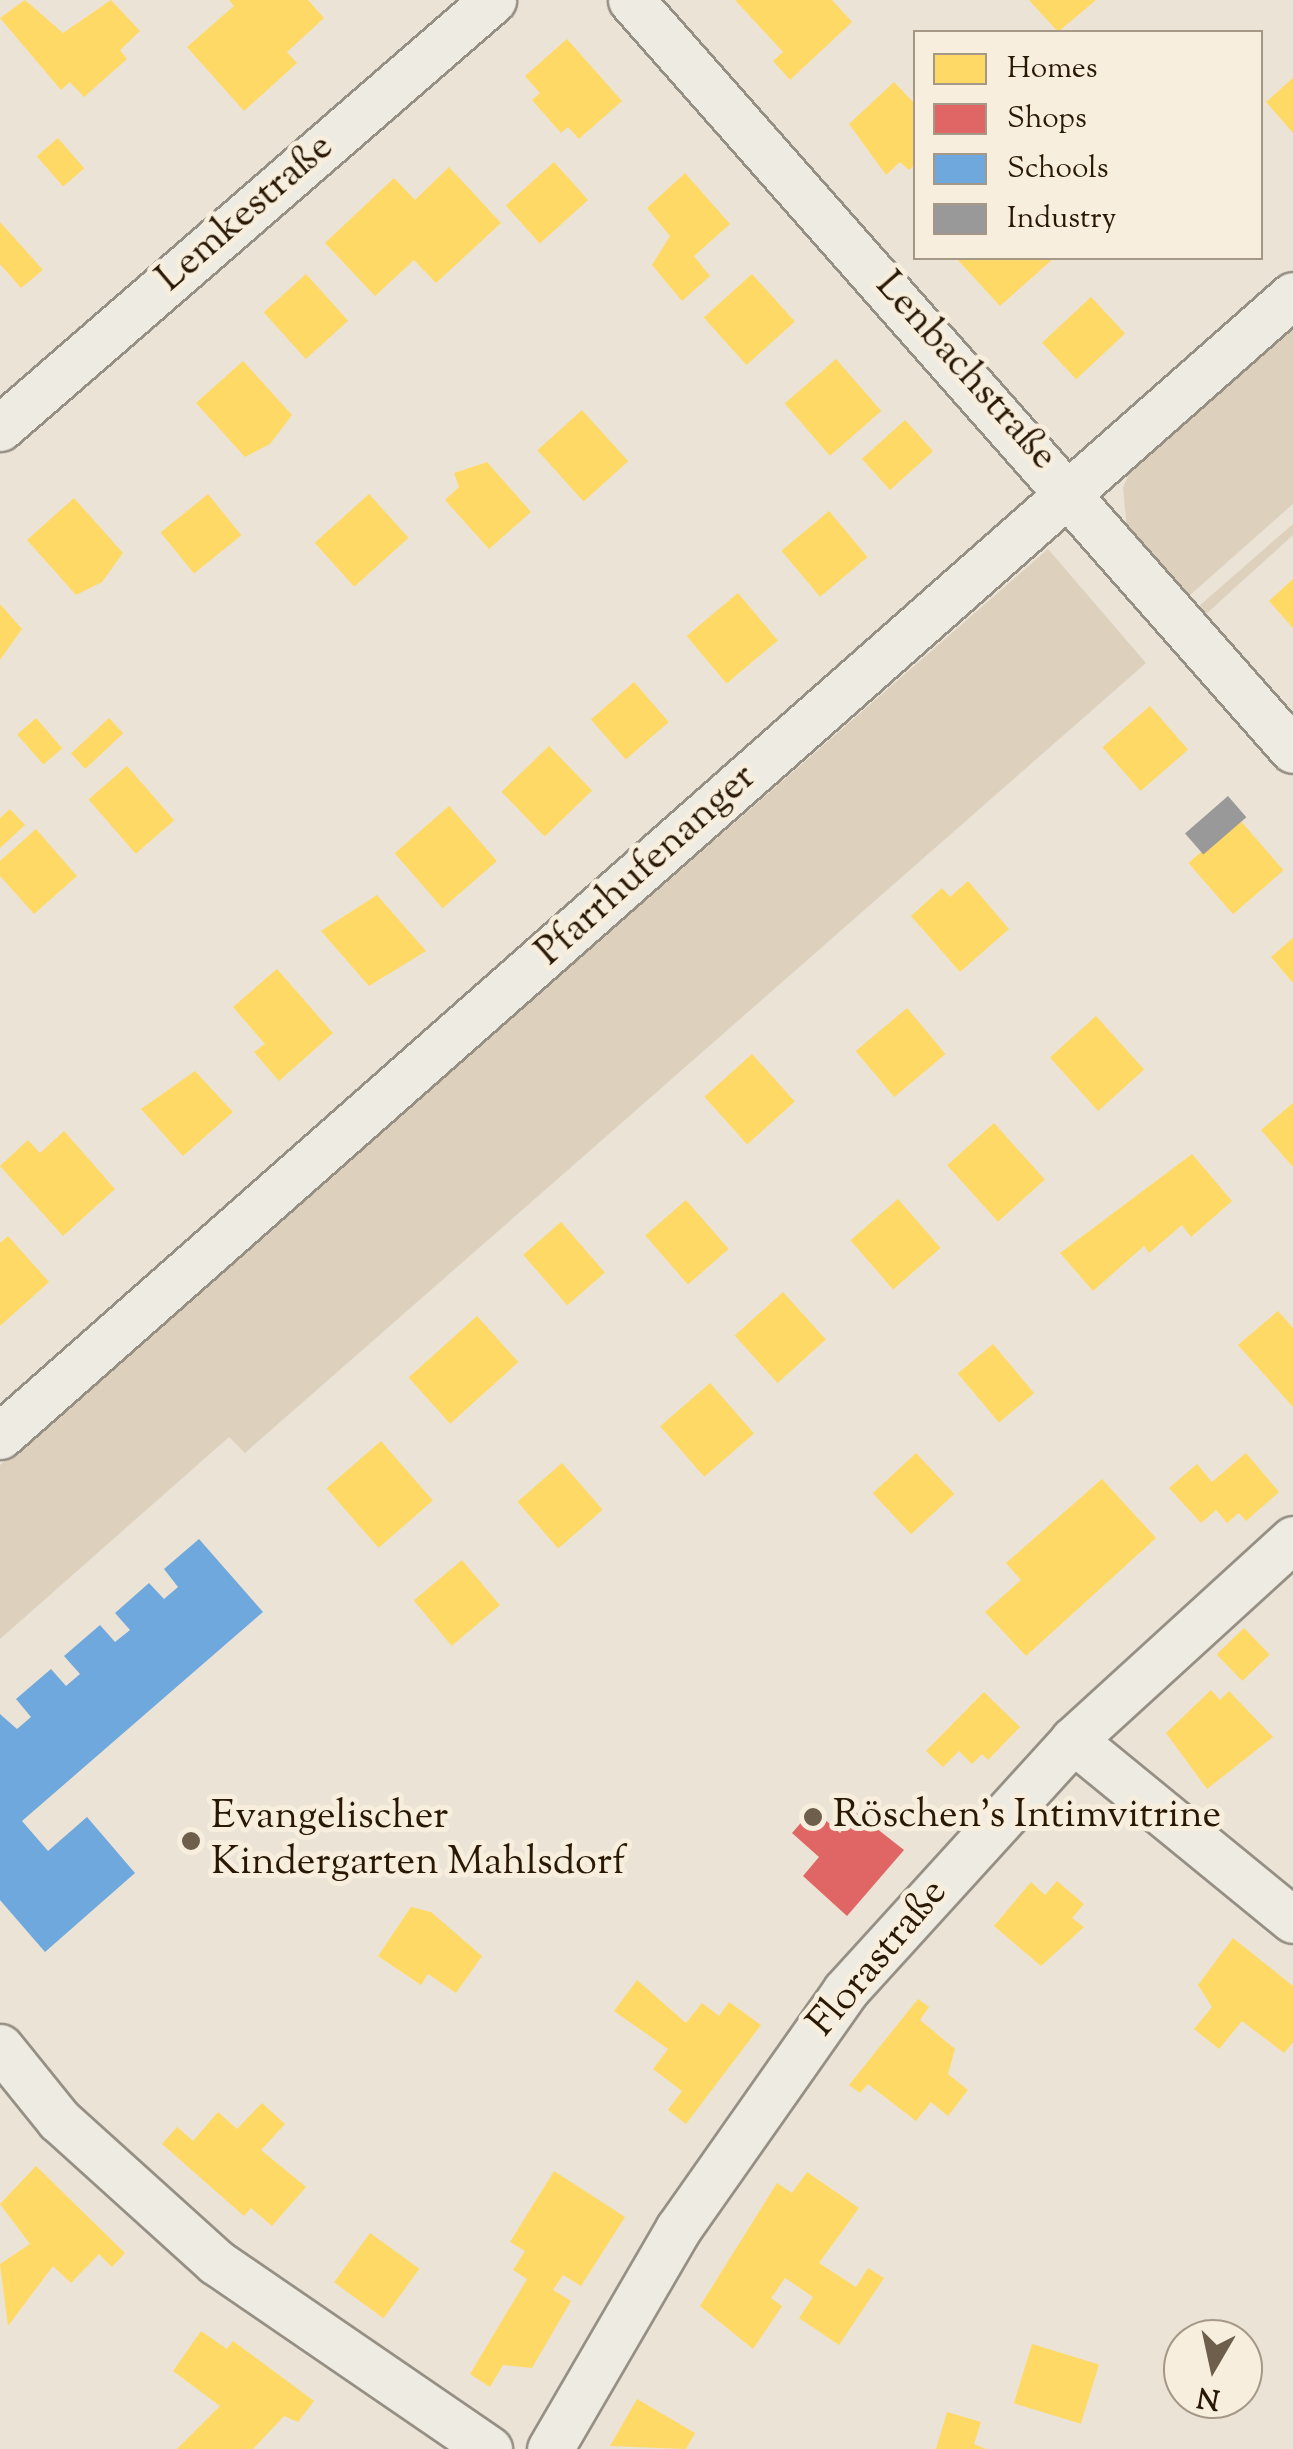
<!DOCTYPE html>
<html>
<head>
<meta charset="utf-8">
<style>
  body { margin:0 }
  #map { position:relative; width:1293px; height:2449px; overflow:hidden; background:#ebe3d5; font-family:"Sorts Mill Goudy",serif }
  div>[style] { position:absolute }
  .green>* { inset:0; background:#ddd1be }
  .homes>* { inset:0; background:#ffd966; transform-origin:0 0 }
  .shops>* { inset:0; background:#e06666 }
  .schools>* { inset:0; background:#6fa8dc }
  .industry>* { inset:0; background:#999; transform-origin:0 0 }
  .roads { filter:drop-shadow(2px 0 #968f84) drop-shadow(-2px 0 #968f84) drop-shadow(0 2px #968f84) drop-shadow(0 -2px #968f84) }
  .minor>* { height:45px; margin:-22.5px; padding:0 22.5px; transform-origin:22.5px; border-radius:22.5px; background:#eeebe3 }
  .dots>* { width:28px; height:28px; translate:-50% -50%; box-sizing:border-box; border:5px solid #f7eede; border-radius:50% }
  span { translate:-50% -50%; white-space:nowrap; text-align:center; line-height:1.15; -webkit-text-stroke:10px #f7eede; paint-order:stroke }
  .street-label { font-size:40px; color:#291803 }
  .poi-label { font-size:40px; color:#291803 }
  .left { translate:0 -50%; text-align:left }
  .legend { position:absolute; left:913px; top:30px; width:350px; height:230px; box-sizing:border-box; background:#f7eede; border:2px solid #a59886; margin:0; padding:12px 18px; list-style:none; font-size:30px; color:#291803 }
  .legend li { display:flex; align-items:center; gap:20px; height:50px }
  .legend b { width:50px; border:2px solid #a59886 }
  .north { position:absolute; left:1163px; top:2319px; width:100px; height:100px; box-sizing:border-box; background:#f7eede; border:2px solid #a59886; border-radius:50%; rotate:189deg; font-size:28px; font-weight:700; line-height:40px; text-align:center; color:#291803 }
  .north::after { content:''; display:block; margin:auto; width:35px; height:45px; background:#6d5f4c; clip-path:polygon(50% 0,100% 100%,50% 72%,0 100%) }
</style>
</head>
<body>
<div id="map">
  <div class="green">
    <div style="clip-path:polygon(1293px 324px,1293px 504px,1189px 596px,1127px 529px,1123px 487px,1134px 464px)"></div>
    <div style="clip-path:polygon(1293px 524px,1293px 535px,1205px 615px,1198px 607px)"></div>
    <div style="clip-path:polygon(1048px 549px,1146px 663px,245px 1453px,229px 1437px,0 1639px,0 1465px)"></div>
  </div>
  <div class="homes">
    <div style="clip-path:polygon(25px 0,63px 33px,111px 0,140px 31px,120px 50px,127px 59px,84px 97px,70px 82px,61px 90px,0 18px)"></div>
    <div style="clip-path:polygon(229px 0,308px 0,324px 18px,287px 52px,297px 63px,244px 111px,187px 47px,234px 6px)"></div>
    <div style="clip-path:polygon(735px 0,832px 0,852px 22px,790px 80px,773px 61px,783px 52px)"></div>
    <div style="clip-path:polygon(1029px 0,1096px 0,1058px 32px)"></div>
    <div style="clip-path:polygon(567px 39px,622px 101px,579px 139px,568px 127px,561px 133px,532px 100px,540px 93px,525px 76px)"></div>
    <div style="clip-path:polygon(1293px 78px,1293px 133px,1266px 102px)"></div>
    <div style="clip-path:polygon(894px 82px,916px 105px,916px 164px,909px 170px,900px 162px,886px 175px,849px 124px)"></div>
    <div style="left:58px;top:138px;width:40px;height:28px;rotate:49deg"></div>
    <div style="left:554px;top:162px;width:51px;height:65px;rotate:48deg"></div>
    <div style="clip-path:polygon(449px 167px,501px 223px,436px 283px,414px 260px,375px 296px,325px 243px,394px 178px,415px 200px)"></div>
    <div style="clip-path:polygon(685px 173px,730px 224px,694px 256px,710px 276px,682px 301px,652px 265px,670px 236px,647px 208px)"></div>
    <div style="clip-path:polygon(0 222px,43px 270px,21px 288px,0 264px)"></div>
    <div style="clip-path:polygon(956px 258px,1054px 258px,1000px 306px)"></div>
    <div style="left:306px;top:274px;width:63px;height:57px;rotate:48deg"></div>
    <div style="left:752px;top:274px;width:64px;height:65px;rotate:48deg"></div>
    <div style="left:1091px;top:297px;width:50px;height:67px;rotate:47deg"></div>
    <div style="left:836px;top:359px;width:69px;height:68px;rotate:49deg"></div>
    <div style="clip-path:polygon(243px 361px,292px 415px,270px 444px,245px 457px,196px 403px)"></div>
    <div style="left:582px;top:410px;width:69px;height:60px;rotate:48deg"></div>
    <div style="left:905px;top:420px;width:42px;height:58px;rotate:48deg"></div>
    <div style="clip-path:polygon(487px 462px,531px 512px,489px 549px,445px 500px,459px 487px,454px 473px)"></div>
    <div style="left:208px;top:494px;width:53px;height:61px;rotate:51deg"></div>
    <div style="left:369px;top:494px;width:59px;height:73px;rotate:48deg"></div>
    <div style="clip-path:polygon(74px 498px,123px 553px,102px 582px,76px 595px,27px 540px)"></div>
    <div style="left:829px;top:511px;width:60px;height:62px;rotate:50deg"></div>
    <div style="clip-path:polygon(1293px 579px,1293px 628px,1269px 601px)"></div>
    <div style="left:738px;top:593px;width:62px;height:67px;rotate:50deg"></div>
    <div style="clip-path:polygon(0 604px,22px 629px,0 660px)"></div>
    <div style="left:634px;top:682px;width:53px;height:57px;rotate:49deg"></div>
    <div style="left:1150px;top:706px;width:58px;height:63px;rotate:49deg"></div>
    <div style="left:36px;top:718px;width:40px;height:25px;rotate:49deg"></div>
    <div style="left:109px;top:718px;width:21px;height:52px;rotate:47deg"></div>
    <div style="left:549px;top:746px;width:62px;height:66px;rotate:46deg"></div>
    <div style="left:127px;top:766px;width:72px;height:51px;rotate:49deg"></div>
    <div style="left:449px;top:806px;width:73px;height:72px;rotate:49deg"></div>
    <div style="clip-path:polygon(10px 809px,25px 825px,0 848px,0 818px)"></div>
    <div style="left:1239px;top:819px;width:68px;height:67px;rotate:49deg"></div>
    <div style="clip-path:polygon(36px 829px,77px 876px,34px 914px,0 876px,0 861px)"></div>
    <div style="clip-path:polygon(968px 881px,1009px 929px,960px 972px,911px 916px,942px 888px,950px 897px)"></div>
    <div style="clip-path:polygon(377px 895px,426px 951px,369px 986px,321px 931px)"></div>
    <div style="clip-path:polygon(1293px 938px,1293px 983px,1271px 957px)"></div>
    <div style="clip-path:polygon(277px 969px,333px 1033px,279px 1081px,254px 1052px,265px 1044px,233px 1007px)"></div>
    <div style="left:907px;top:1008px;width:60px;height:67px;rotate:50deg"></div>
    <div style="left:1096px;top:1016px;width:72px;height:62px;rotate:48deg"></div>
    <div style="left:752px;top:1054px;width:64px;height:64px;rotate:48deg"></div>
    <div style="clip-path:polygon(195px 1071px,233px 1112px,183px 1156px,141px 1109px)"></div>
    <div style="clip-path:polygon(1293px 1103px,1293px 1167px,1261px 1130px)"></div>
    <div style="left:994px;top:1123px;width:76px;height:63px;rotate:48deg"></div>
    <div style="clip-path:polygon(64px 1131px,115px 1189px,63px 1236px,0 1166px,28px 1140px,40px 1153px)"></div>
    <div style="clip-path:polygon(1192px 1154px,1232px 1201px,1191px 1237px,1182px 1225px,1149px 1253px,1144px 1246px,1093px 1291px,1060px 1253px)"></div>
    <div style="left:898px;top:1199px;width:65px;height:63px;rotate:49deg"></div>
    <div style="left:686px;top:1200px;width:65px;height:54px;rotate:49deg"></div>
    <div style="left:561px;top:1222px;width:67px;height:50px;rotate:49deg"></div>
    <div style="clip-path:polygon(8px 1236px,49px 1282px,0 1326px,0 1243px)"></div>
    <div style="left:783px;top:1292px;width:64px;height:65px;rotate:48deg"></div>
    <div style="clip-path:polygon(1278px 1311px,1293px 1328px,1293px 1407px,1238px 1345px)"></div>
    <div style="left:477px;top:1316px;width:62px;height:92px;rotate:48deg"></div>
    <div style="left:993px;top:1344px;width:64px;height:46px;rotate:50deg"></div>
    <div style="left:710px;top:1383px;width:67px;height:66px;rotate:49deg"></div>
    <div style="left:381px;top:1441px;width:79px;height:72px;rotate:49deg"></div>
    <div style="left:916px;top:1453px;width:56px;height:59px;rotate:47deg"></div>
    <div style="clip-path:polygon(1246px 1453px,1279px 1492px,1246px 1521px,1239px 1513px,1227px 1523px,1216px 1510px,1201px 1523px,1169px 1488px,1197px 1464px,1212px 1482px)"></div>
    <div style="left:562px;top:1463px;width:62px;height:59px;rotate:49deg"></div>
    <div style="clip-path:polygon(1102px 1479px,1156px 1538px,1026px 1656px,985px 1612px,1021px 1580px,1006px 1563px)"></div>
    <div style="left:462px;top:1560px;width:59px;height:63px;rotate:50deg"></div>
    <div style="left:1244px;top:1628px;width:37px;height:38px;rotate:46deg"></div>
    <div style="clip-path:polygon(1211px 1690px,1220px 1700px,1229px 1691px,1273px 1737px,1207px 1789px,1166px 1733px)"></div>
    <div style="clip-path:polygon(984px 1692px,1020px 1727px,988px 1760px,982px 1754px,972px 1764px,959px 1751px,943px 1767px,926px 1751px)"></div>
    <div style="clip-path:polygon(1057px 1881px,1084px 1904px,1072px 1918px,1084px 1927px,1041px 1966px,994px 1926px,1031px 1882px,1045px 1895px)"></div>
    <div style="clip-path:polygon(411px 1907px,431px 1912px,482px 1956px,456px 1993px,428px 1974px,421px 1985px,378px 1956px)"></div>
    <div style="clip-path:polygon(1233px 1938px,1293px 1986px,1293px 2042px,1284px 2053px,1242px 2021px,1219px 2049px,1194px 2029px,1212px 2007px,1198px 1985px)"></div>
    <div style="clip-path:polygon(637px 1980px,686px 2023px,702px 2003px,719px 2016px,729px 2002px,761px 2025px,686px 2124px,668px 2110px,682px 2091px,653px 2069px,668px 2049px,614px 2011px)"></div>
    <div style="clip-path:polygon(918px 1999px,929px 2007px,920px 2020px,955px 2049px,948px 2074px,968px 2090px,948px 2116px,931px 2102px,916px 2121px,868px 2084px,860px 2093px,849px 2085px)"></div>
    <div style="clip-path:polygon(262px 2103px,285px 2124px,261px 2150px,306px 2187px,272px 2226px,251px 2208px,244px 2216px,162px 2144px,177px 2127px,193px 2141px,218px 2112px,237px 2129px)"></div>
    <div style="clip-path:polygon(36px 2166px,125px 2253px,112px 2267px,99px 2254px,71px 2283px,53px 2266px,8px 2326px,0 2264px,30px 2244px,0 2204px)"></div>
    <div style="clip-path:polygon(554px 2171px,625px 2217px,581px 2286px,563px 2275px,553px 2290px,571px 2301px,532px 2368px,503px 2365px,490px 2387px,470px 2374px,527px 2279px,513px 2270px,525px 2251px,510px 2242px)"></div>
    <div style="clip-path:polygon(807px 2172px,859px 2208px,819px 2263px,856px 2287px,868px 2268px,884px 2278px,839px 2345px,799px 2318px,813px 2297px,785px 2278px,771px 2298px,782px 2306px,753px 2349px,700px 2306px,777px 2183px,792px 2193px)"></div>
    <div style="left:370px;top:2233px;width:61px;height:61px;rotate:36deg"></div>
    <div style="clip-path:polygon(201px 2331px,227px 2349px,233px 2341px,314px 2401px,298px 2422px,284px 2416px,253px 2449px,177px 2449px,220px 2406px,173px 2371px)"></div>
    <div style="left:1032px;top:2344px;width:70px;height:62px;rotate:17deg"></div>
    <div style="clip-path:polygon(637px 2399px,695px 2433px,686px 2449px,610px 2446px)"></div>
    <div style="clip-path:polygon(947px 2412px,981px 2422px,974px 2444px,986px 2449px,936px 2449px)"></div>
  </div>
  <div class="shops">
    <div style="clip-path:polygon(813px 1809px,840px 1833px,857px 1813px,904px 1850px,847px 1916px,803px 1876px,819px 1857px,792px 1833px)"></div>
  </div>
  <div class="schools">
    <div style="clip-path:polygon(199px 1539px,263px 1612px,22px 1821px,48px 1851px,87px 1817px,135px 1873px,45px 1952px,0 1900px,0 1714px,17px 1729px,31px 1717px,16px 1699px,51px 1669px,66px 1686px,80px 1674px,64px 1656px,100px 1625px,115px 1642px,130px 1630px,115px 1613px,149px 1583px,164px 1599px,178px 1587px,164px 1569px)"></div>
  </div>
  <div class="industry">
    <div style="left:1228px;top:796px;width:28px;height:57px;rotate:49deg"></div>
  </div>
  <div class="roads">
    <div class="minor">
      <div style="left:631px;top:0;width:1000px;rotate:48.57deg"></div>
      <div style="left:0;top:428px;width:653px;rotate:-40.96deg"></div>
      <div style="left:0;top:1436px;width:1724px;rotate:-41.43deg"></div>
      <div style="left:1073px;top:1740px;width:284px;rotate:39.3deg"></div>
      <div style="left:0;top:2047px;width:94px;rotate:51.1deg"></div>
      <div style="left:59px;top:2120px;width:212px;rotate:42.1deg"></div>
      <div style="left:216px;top:2262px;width:331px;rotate:34.4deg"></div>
      <div style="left:550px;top:2449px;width:255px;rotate:-59.8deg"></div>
      <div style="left:678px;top:2229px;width:291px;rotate:-54.9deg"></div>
      <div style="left:845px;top:1991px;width:339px;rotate:-47.7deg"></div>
      <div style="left:1073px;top:1740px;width:298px;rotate:-42.4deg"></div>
    </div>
  </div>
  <div class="dots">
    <div style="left:813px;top:1817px;background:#6d5f4c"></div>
    <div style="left:191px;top:1841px;background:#6d5f4c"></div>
  </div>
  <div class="street-label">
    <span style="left:246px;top:214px;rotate:-41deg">Lemkestraße</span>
    <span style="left:965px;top:372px;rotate:48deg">Lenbachstraße</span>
    <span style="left:647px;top:866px;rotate:-42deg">Pfarrhufenanger</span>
    <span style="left:879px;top:1959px;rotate:-50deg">Florastraße</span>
  </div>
  <div class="poi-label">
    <span class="left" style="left:833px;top:1817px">Röschen's Intimvitrine</span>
    <span class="left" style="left:211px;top:1841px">Evangelischer<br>Kindergarten Mahlsdorf</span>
  </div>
  <ul class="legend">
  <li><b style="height:28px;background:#ffd966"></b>Homes</li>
  <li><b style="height:28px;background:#e06666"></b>Shops</li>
  <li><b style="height:28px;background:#6fa8dc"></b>Schools</li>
  <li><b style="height:28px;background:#999"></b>Industry</li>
  </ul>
  <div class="north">N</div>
</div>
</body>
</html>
